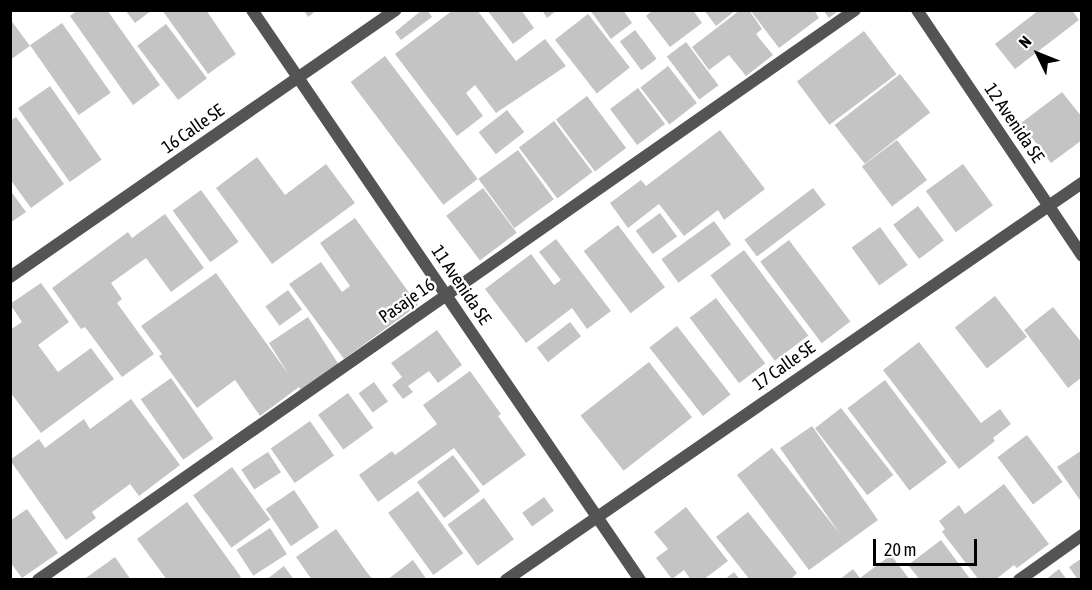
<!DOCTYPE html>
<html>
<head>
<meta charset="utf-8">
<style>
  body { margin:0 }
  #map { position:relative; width:1092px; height:590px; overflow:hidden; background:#fff; font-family:"Asap Condensed",sans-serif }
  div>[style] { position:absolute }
  .building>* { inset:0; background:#c4c4c4; transform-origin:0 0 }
  .service>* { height:12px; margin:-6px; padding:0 6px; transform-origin:6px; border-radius:6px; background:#545454 }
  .minor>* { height:12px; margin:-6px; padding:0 6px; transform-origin:6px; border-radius:6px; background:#545454 }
  .tertiary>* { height:12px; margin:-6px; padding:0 6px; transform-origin:6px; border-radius:6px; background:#545454 }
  span { translate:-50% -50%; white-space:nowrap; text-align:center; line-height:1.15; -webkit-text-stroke:5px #fff; paint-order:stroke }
  .street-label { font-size:18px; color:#000 }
  .frame { position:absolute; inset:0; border:12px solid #000; pointer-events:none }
  .north { position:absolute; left:1008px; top:24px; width:60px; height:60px; -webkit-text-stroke:4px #fff; paint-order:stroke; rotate:313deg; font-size:16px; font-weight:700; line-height:24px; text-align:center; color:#000 }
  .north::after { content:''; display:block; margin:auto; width:21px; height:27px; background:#000; clip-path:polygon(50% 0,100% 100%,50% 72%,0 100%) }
  .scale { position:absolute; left:873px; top:539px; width:104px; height:27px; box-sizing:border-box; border:3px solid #000; border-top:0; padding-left:8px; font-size:18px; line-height:21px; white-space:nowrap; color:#000; -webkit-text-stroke:4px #fff; paint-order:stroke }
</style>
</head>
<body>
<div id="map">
  <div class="building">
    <div style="clip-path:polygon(78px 10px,107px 10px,160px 85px,133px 105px,70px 16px)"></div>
    <div style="clip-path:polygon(125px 10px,152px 10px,135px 23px)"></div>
    <div style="clip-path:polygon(162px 10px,206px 10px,236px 54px,208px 74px)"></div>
    <div style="clip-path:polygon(304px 10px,317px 10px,308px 17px)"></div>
    <div style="clip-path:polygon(422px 10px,427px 10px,432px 17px,401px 40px,395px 32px)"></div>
    <div style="clip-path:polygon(453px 10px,477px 10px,516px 61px,545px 39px,566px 66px,496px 113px,475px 85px,466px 93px,483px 116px,457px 136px,395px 54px)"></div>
    <div style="clip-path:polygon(487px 10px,521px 10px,534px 28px,513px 44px)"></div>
    <div style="clip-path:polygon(542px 10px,557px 10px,547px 18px)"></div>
    <div style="clip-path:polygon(590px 10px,623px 10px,632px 23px,611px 39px)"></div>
    <div style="clip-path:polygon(653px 10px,693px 10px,702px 23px,670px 47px,646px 16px)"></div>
    <div style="clip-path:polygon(704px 10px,736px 10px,716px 26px)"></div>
    <div style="clip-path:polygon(740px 10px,749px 10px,762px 29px,756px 34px,773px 55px,746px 76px,729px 55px,709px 70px,692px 47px)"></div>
    <div style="clip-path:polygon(750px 10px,814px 10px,819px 18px,779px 48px)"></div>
    <div style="clip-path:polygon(823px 10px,839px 10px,829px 18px)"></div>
    <div style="clip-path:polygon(1039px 10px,1072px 10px,1079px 20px,1015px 69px,995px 44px)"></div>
    <div style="left:588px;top:14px;width:68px;height:42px;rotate:52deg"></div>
    <div style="clip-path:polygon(10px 19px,30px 46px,10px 60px)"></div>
    <div style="left:62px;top:23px;width:85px;height:39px;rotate:55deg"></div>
    <div style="left:166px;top:24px;width:68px;height:36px;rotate:53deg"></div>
    <div style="left:635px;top:30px;width:36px;height:19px;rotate:53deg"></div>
    <div style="left:864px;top:31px;width:54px;height:84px;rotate:53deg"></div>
    <div style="left:686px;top:42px;width:54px;height:24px;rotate:53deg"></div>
    <div style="left:385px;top:56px;width:154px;height:43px;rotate:53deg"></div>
    <div style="left:668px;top:66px;width:47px;height:35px;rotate:52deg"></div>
    <div style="left:900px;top:74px;width:49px;height:83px;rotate:52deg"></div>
    <div style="left:50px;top:86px;width:90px;height:39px;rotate:55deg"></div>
    <div style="left:638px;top:88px;width:45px;height:35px;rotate:53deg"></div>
    <div style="clip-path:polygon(1062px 92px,1082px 117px,1082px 140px,1051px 163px,1021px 123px)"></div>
    <div style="left:587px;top:96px;width:65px;height:39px;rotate:53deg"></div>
    <div style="left:507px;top:110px;width:28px;height:36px;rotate:52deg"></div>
    <div style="clip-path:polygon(16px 117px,64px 184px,31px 208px,10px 179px,10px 121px)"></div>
    <div style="left:554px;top:121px;width:64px;height:44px;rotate:53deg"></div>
    <div style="clip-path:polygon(720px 130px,765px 189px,724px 220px,718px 210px,684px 236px,659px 204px,628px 228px,610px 203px,641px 180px,646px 186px)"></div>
    <div style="left:897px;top:140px;width:50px;height:44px;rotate:53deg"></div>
    <div style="left:518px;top:150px;width:61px;height:49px;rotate:54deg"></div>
    <div style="clip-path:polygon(257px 157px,285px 195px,326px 164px,355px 203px,272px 264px,216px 188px)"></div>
    <div style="left:963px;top:164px;width:51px;height:46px;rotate:54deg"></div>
    <div style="left:483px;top:188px;width:56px;height:46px;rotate:53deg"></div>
    <div style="left:813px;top:188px;width:21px;height:86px;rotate:53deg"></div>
    <div style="clip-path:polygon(10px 190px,26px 212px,10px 223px)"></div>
    <div style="left:201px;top:190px;width:64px;height:35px;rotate:54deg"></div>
    <div style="left:918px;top:206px;width:43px;height:31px;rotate:53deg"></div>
    <div style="left:660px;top:213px;width:29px;height:30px;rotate:54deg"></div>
    <div style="clip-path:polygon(165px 214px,204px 268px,171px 292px,146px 258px,111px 283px,122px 299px,117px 303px,154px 354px,122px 377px,85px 327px,81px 329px,52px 288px,128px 232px,132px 238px)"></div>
    <div style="clip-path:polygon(355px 218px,418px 305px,344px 359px,289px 284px,321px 262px,342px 292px,350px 286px,320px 243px)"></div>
    <div style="left:714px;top:221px;width:29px;height:65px;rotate:54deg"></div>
    <div style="left:618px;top:225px;width:78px;height:43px;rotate:53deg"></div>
    <div style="left:880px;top:227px;width:47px;height:35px;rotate:54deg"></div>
    <div style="clip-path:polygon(556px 239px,611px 311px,587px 329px,572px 308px,526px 343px,485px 289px,531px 254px,554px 285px,561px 280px,539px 252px)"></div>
    <div style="left:789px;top:240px;width:102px;height:36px;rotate:53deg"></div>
    <div style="left:744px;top:250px;width:107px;height:42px;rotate:53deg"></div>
    <div style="clip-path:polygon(216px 273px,289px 375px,269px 343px,308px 317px,341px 368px,303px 394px,299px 387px,260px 416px,235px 380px,197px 408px,159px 356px,162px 354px,141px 326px)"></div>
    <div style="clip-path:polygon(41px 283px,69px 322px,38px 345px,58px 372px,91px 348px,114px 379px,41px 433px,10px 392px,10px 330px,22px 322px,10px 304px)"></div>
    <div style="left:288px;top:290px;width:24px;height:28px;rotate:54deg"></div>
    <div style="left:995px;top:296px;width:52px;height:51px;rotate:52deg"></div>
    <div style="left:716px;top:298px;width:82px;height:33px;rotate:53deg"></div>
    <div style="clip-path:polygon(1053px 307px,1082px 343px,1082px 377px,1068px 388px,1024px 330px)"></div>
    <div style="left:570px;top:322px;width:18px;height:42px;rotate:52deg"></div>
    <div style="left:677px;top:326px;width:87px;height:35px;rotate:52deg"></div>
    <div style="clip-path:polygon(437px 330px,462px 365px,438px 383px,429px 371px,408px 386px,413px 392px,403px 399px,392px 385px,402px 377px,391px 363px)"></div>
    <div style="clip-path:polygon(919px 342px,981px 423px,1000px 409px,1011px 424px,993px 438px,995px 441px,959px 469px,883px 370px)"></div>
    <div style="left:649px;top:362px;width:70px;height:87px;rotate:52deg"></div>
    <div style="clip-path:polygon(470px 371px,501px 414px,498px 416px,526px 455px,483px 486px,454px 448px,378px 502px,359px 475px,392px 451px,395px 455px,437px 424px,423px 405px)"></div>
    <div style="left:171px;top:378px;width:74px;height:37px;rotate:55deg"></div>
    <div style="left:885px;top:380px;width:103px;height:47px;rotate:53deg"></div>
    <div style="left:374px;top:382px;width:24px;height:19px;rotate:54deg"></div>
    <div style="left:348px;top:393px;width:43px;height:37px;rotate:54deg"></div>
    <div style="clip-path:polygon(131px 399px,180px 465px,139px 496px,130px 484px,92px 512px,96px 518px,66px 540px,10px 460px,39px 439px,45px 448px,84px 419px,90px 429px)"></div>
    <div style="left:841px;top:408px;width:85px;height:33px;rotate:52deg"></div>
    <div style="left:310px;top:421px;width:42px;height:48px;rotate:55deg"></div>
    <div style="clip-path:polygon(812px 426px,878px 520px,809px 570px,737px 475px,772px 448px,840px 534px,780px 448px)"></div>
    <div style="left:1027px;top:435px;width:59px;height:37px;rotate:53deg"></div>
    <div style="clip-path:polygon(1082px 450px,1082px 503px,1057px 467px)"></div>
    <div style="left:268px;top:452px;width:24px;height:32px;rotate:57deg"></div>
    <div style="left:453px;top:455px;width:45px;height:45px;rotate:53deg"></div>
    <div style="left:232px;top:467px;width:65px;height:48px;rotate:54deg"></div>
    <div style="clip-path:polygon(1004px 484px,1049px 544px,1017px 568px,1014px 565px,995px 580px,979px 580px,942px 532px,945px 529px,939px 521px,959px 505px,965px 514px)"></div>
    <div style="left:294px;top:490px;width:45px;height:34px;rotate:56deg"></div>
    <div style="left:418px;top:491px;width:77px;height:37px;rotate:54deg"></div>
    <div style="left:544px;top:497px;width:17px;height:27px;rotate:54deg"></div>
    <div style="left:484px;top:498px;width:51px;height:45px;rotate:54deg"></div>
    <div style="clip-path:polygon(187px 502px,241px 577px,238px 580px,167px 580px,137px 539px)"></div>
    <div style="clip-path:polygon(686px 507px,728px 561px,703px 580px,691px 580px,684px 570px,672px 579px,656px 558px,668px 549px,654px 532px)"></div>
    <div style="clip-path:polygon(27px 509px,58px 553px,22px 578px,10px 562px,10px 521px)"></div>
    <div style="clip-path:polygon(748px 512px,797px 573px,790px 580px,750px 580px,716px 537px)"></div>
    <div style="left:270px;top:528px;width:31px;height:40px;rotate:57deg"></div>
    <div style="clip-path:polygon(336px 529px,366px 571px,373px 580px,312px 580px,296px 557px)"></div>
    <div style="clip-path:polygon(941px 540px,971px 580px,920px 580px,908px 565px)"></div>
    <div style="clip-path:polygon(891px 555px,910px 580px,839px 580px,853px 569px,860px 578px)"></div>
    <div style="clip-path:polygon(115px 557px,131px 580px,83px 580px)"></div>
    <div style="clip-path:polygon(1082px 558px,1082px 580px,1078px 580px,1069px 567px)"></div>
    <div style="clip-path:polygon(413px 560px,427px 580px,387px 580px)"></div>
    <div style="clip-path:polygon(284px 566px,294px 580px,266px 580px)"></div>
    <div style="clip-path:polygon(1059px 569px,1067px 580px,1045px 580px)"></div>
    <div style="clip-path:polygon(734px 572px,740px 580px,724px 580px)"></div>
  </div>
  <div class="service">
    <div style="left:38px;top:580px;width:996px;rotate:-34.9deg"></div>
    <div style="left:1019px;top:580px;width:77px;rotate:-35.5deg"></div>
  </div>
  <div class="minor">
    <div style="left:917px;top:10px;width:296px;rotate:56.1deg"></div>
    <div style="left:10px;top:277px;width:469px;rotate:-34.7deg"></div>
    <div style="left:506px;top:580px;width:700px;rotate:-34.58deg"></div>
  </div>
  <div class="tertiary">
    <div style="left:252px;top:10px;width:690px;rotate:55.76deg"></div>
  </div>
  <div class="street-label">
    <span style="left:1014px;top:123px;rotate:56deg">12 Avenida SE</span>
    <span style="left:193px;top:129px;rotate:-35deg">16 Calle SE</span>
    <span style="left:461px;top:285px;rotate:56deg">11 Avenida SE</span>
    <span style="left:407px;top:301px;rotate:-35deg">Pasaje 16</span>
    <span style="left:784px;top:366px;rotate:-35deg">17 Calle SE</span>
  </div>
  <div class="frame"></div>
  <div class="north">N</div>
  <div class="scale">20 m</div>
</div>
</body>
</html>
